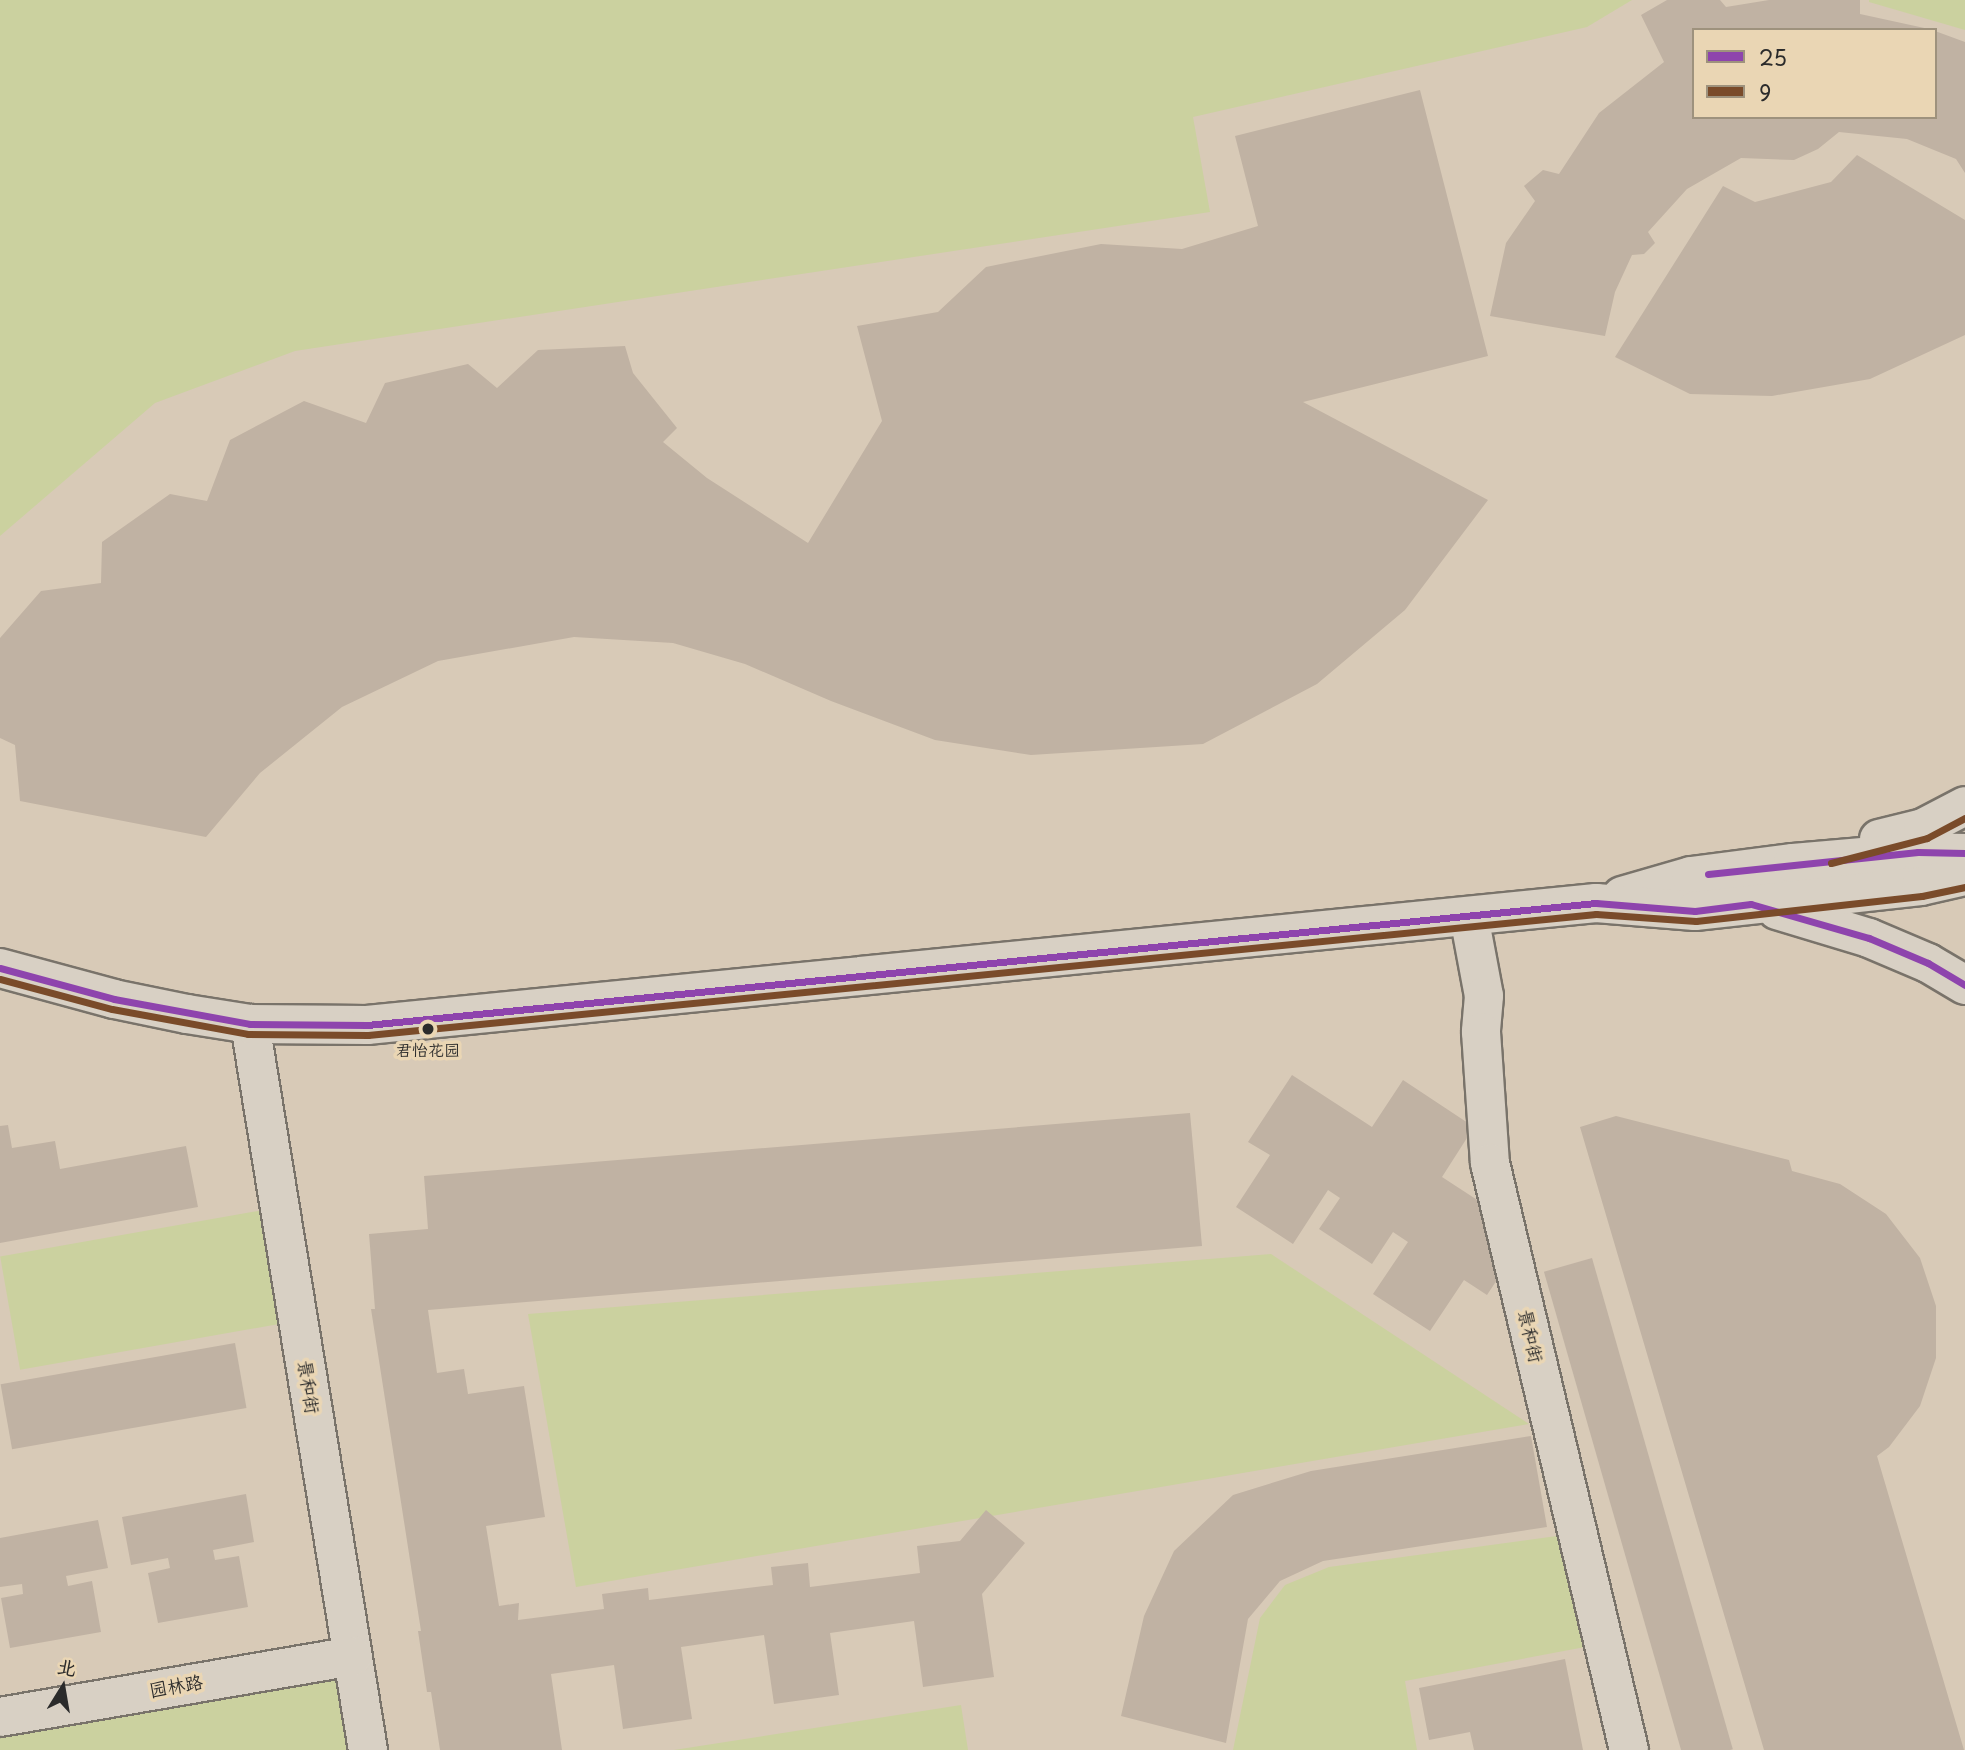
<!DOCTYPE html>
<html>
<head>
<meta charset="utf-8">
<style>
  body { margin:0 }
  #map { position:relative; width:1965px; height:1750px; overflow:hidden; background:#d8cab7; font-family:"Playpen Sans","LXGW WenKai TC",sans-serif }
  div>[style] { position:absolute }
  .green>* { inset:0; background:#cbd19f; transform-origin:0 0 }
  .building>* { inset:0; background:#c0b2a3; transform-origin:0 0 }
  .roads { filter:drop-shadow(2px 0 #79736a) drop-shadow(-2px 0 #79736a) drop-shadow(0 2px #79736a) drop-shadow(0 -2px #79736a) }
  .minor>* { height:38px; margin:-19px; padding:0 19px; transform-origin:19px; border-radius:19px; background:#d8d0c4 }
  .major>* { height:38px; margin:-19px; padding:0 19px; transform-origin:19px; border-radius:19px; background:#d8d0c4 }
  .bus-1>* { height:7px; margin:-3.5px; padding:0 3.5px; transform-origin:3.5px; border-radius:3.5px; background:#8e44ad }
  .bus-2>* { height:7px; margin:-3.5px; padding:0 3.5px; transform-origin:3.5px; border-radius:3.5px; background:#7a4b2a }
  .dots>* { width:19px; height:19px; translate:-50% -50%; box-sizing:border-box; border:4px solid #ead6b4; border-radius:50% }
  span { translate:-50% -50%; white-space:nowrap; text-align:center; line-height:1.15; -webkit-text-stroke:7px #ead6b4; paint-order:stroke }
  .bus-label { font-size:16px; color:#2b2b2b }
  .street-label { font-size:18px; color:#2b2b2b }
  .legend { position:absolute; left:1692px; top:28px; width:245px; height:91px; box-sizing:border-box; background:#ead6b4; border:2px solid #9e927d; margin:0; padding:9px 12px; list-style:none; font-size:21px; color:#2b2b2b }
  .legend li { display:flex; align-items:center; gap:14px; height:35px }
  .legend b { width:35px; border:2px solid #9e927d }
  .north { position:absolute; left:28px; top:1652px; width:70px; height:70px; -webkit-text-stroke:5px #ead6b4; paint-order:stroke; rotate:11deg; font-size:19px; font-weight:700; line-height:28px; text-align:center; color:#2b2b2b }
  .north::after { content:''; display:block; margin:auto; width:24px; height:32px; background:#2b2b2b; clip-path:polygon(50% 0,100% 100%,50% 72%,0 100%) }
</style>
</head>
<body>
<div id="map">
  <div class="green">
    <div style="clip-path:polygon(0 0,1632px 0,1587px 27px,1193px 117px,1210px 212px,295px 351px,155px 403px,0 536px)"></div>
    <div style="clip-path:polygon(1869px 0,1965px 0,1965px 30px,1869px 2px)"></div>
    <div style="left:269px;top:1209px;width:115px;height:273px;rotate:80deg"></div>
    <div style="clip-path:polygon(1271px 1254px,1529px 1424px,576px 1587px,528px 1314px)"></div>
    <div style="clip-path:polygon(1564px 1535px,1585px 1647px,1405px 1681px,1417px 1750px,1233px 1750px,1260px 1618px,1285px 1585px,1329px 1567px)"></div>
    <div style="clip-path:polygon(346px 1668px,358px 1750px,0 1750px,0 1730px)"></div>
    <div style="clip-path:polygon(961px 1705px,968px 1750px,674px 1750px)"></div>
  </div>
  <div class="building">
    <div style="clip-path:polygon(1667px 0,1720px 0,1726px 7px,1769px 0,1860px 0,1860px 14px,1929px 29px,1694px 30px,1694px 117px,1935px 117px,1935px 31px,1965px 42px,1965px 173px,1956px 159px,1907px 139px,1839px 132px,1818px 149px,1794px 160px,1741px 158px,1687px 189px,1648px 232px,1655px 243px,1644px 254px,1632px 255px,1615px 292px,1605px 336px,1490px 316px,1506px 243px,1535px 201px,1524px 186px,1543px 170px,1559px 174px,1599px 113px,1664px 62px,1641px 15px)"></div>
    <div style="clip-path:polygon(1420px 90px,1488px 356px,1303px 402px,1488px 500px,1405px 610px,1317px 684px,1203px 744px,1031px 755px,935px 740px,831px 701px,745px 664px,673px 643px,574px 637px,438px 661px,342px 707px,260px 773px,206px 837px,20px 801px,15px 745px,0 738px,0 638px,41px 591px,101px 583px,102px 542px,170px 494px,207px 501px,230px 440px,304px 401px,366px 423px,385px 383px,468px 364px,497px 388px,538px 350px,625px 346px,633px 373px,677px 428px,663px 442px,707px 478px,808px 543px,882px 421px,857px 326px,938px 312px,986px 267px,1101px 244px,1182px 249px,1258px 226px,1235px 136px)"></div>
    <div style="clip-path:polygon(1857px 155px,1965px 220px,1965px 335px,1870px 379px,1772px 396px,1690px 394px,1615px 357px,1723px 186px,1755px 202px,1831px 182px)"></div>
    <div style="clip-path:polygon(1292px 1075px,1372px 1127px,1403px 1080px,1474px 1127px,1442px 1177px,1528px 1233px,1487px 1295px,1464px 1280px,1430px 1331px,1373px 1294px,1408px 1242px,1393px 1232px,1372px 1264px,1319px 1229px,1340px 1198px,1328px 1190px,1293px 1244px,1236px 1207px,1270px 1155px,1248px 1142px)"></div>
    <div style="clip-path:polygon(1190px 1113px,1202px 1246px,428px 1310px,437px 1373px,464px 1369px,468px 1394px,524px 1386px,545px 1517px,486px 1526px,499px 1606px,519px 1603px,518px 1620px,604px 1609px,602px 1594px,648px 1588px,649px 1600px,773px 1585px,771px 1567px,808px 1563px,810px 1587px,920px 1573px,917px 1546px,960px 1541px,986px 1510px,1025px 1543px,982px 1594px,994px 1677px,923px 1687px,914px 1621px,830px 1633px,839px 1695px,774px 1704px,764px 1635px,681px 1647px,692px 1719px,623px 1729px,614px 1665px,551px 1674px,562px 1750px,440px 1750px,431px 1692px,427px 1692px,418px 1631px,421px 1631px,371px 1309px,375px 1309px,369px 1234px,428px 1229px,424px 1176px)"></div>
    <div style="clip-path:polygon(1616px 1116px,1789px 1160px,1792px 1171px,1840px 1184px,1886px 1214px,1920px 1258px,1936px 1306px,1936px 1358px,1920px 1406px,1889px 1447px,1877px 1456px,1964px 1750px,1764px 1750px,1580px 1127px)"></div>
    <div style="clip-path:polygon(8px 1125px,12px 1148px,55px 1141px,60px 1169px,186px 1146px,198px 1207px,0 1243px,0 1126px)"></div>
    <div style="left:1592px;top:1258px;width:511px;height:50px;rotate:74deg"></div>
    <div style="left:235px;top:1343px;width:66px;height:238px;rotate:80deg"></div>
    <div style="clip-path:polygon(1531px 1436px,1547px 1527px,1323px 1561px,1280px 1581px,1248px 1619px,1226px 1743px,1121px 1716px,1144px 1616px,1174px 1551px,1233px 1495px,1311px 1471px)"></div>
    <div style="clip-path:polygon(246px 1494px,254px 1542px,213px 1550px,215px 1560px,239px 1556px,248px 1607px,158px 1623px,148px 1573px,170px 1568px,168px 1558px,131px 1565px,122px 1517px)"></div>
    <div style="clip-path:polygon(98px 1520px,108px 1568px,66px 1576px,68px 1586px,92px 1581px,101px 1632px,10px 1648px,1px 1598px,23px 1594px,22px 1584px,0 1587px,0 1538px)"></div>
    <div style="clip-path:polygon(1565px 1659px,1583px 1750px,1474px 1750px,1470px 1732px,1429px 1740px,1419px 1688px)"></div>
  </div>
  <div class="roads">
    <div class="minor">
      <div style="left:1469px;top:916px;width:81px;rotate:79.4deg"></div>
      <div style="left:1484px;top:996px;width:36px;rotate:95deg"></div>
      <div style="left:1481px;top:1032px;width:131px;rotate:86.1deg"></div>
      <div style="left:1490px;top:1163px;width:603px;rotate:76.68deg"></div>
      <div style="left:250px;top:1024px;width:736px;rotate:80.77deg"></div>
      <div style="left:0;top:1717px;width:358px;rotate:-9.8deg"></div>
    </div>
    <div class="major">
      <div style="left:1879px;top:839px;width:45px;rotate:-14deg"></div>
      <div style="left:1923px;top:828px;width:47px;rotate:-27.6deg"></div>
      <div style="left:1622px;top:896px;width:72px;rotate:-16.2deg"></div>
      <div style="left:1691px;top:876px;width:103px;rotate:-7.3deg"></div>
      <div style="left:1793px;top:863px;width:125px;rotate:-5deg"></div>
      <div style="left:1918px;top:852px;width:47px;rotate:1.2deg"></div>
      <div style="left:1777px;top:910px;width:96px;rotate:16.9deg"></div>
      <div style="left:1869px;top:938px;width:64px;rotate:23deg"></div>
      <div style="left:1928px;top:963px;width:43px;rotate:30.7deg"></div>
      <div style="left:0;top:968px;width:118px;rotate:15.2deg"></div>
      <div style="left:114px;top:999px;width:75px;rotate:11.6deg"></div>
      <div style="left:187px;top:1014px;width:64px;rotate:9deg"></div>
      <div style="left:250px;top:1024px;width:117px;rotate:0.5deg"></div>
      <div style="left:367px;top:1025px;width:1235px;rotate:-5.67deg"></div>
      <div style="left:1596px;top:903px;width:99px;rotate:4.6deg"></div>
      <div style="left:1695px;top:911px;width:227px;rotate:-6.3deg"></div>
      <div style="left:1921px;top:886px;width:45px;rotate:-12.8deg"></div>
    </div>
  </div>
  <div class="bus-1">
    <div style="left:1708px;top:874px;width:211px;rotate:-6deg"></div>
    <div style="left:1918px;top:852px;width:47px;rotate:1.2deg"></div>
    <div style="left:0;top:968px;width:118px;rotate:15.2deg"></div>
    <div style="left:114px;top:999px;width:138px;rotate:10.4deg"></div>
    <div style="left:250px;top:1024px;width:117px;rotate:0.5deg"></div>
    <div style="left:367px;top:1025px;width:1235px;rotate:-5.67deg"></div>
    <div style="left:1596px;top:903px;width:99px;rotate:4.6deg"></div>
    <div style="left:1695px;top:911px;width:56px;rotate:-7.1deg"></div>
    <div style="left:1751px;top:904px;width:123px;rotate:16.1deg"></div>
    <div style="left:1869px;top:938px;width:64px;rotate:23deg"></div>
    <div style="left:1928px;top:963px;width:43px;rotate:30.7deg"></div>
  </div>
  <div class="bus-2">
    <div style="left:1831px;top:863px;width:99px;rotate:-14.6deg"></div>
    <div style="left:1927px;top:838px;width:43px;rotate:-27.8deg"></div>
    <div style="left:0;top:979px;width:116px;rotate:15deg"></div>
    <div style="left:112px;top:1009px;width:138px;rotate:10.4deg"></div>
    <div style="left:248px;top:1034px;width:120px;rotate:0.5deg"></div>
    <div style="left:368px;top:1035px;width:1234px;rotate:-5.63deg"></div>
    <div style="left:1596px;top:914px;width:100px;rotate:4deg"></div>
    <div style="left:1696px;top:921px;width:227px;rotate:-6.3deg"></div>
    <div style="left:1922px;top:896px;width:44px;rotate:-11.8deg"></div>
  </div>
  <div class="dots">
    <div style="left:428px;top:1029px;background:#2b2b2b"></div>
  </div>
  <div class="bus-label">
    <span style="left:428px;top:1049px">君怡花园</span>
  </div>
  <div class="street-label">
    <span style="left:1531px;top:1336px;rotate:77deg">景和街</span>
    <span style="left:309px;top:1387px;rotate:81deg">景和街</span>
    <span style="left:176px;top:1686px;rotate:-10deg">园林路</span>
  </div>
  <ul class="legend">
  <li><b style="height:9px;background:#8e44ad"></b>25</li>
  <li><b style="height:9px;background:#7a4b2a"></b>9</li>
  </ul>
  <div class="north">北</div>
</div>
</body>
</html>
